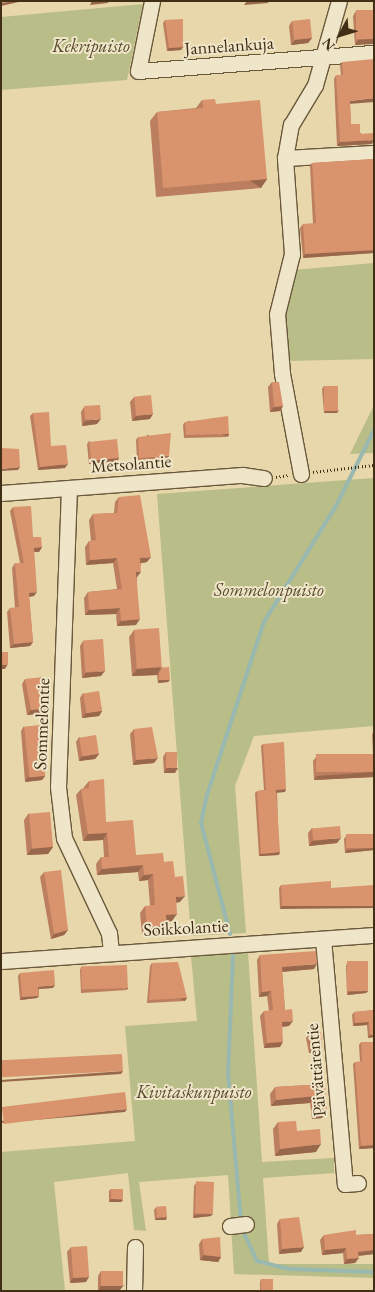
<!DOCTYPE html>
<html>
<head>
<meta charset="utf-8">
<style>
  body { margin:0 }
  #map { position:relative; width:375px; height:1292px; overflow:hidden; background:#e7d7ab; font-family:"EB Garamond",serif }
  div>[style] { position:absolute }
  .green>* { inset:0; background:#b9bd87 }
  .stream>* { height:4px; margin:-2px; padding:0 2px; transform-origin:2px; border-radius:2px; background:#98b8b0 }
  .path>* { height:2.5px; margin-top:-1.25px; transform-origin:0; background:repeating-linear-gradient(90deg,#412e16 0 1px,transparent 0 3.5px) }
  .roads { filter:drop-shadow(1px 0 #6a583b) drop-shadow(-1px 0 #6a583b) drop-shadow(0 1px #6a583b) drop-shadow(0 -1px #6a583b) }
  .minor>* { height:15px; margin:-7.5px; padding:0 7.5px; transform-origin:7.5px; border-radius:7.5px; background:#efe5c8 }
  .wall>* { inset:0; background:#bb7e5e }
  .shaded-wall>* { inset:0; background:#98674c; transform-origin:0 0 }
  .building>* { inset:0; background:#d9936d; transform-origin:0 0 }
  span { translate:-50% -50%; white-space:nowrap; text-align:center; line-height:1.15; -webkit-text-stroke:4px #efe5c8; paint-order:stroke }
  .park-label { font-size:18px; color:#594b2d; font-style:italic }
  .street-label { font-size:18px; color:#412e16 }
  .frame { position:absolute; inset:0; border:2px solid #412e16; pointer-events:none }
  .north { position:absolute; left:315px; top:10px; width:50px; height:50px; -webkit-text-stroke:4px #efe5c8; paint-order:stroke; rotate:231deg; font-size:14px; font-weight:700; line-height:20px; text-align:center; color:#412e16 }
  .north::after { content:''; display:block; margin:auto; width:18px; height:22px; background:#412e16; clip-path:polygon(50% 0,100% 100%,50% 72%,0 100%) }
</style>
</head>
<body>
<div id="map">
  <div class="green">
    <div style="clip-path:polygon(143px 4px,127px 80px,1px 90px,1px 17px)"></div>
    <div style="clip-path:polygon(374px 263px,374px 359px,286px 361px,284px 307px,293px 270px)"></div>
    <div style="clip-path:polygon(374px 405px,374px 453px,350px 454px)"></div>
    <div style="clip-path:polygon(374px 478px,374px 726px,254px 736px,235px 786px,246px 933px,191px 936px,157px 494px)"></div>
    <div style="clip-path:polygon(248px 952px,262px 1162px,334px 1158px,334px 1173px,263px 1178px,269px 1264px,374px 1264px,374px 1278px,234px 1274px,228px 1175px,139px 1182px,146px 1231px,134px 1230px,128px 1173px,54px 1182px,65px 1291px,1px 1291px,1px 1152px,135px 1141px,125px 1026px,197px 1021px,191px 956px)"></div>
  </div>
  <div class="stream">
    <div style="left:230px;top:934px;width:115px;rotate:-104.6deg"></div>
    <div style="left:201px;top:823px;width:29px;rotate:-78deg"></div>
    <div style="left:207px;top:795px;width:182px;rotate:-71.8deg"></div>
    <div style="left:264px;top:622px;width:137px;rotate:-58.2deg"></div>
    <div style="left:336px;top:506px;width:85px;rotate:-63.4deg"></div>
    <div style="left:233px;top:955px;width:118px;rotate:92.4deg"></div>
    <div style="left:228px;top:1073px;width:150px;rotate:85deg"></div>
    <div style="left:242px;top:1229px;width:35px;rotate:65deg"></div>
    <div style="left:257px;top:1261px;width:33px;rotate:14deg"></div>
    <div style="left:289px;top:1269px;width:85px;rotate:2deg"></div>
  </div>
  <div class="path">
    <div style="left:313px;top:472px;width:61px;rotate:-6.5deg"></div>
    <div style="left:276px;top:477px;width:12px;rotate:-9deg"></div>
  </div>
  <div class="roads">
    <div class="minor">
      <div style="left:152px;top:1px;width:71px;rotate:101.3deg"></div>
      <div style="left:138px;top:71px;width:237px;rotate:-4.4deg"></div>
      <div style="left:285px;top:158px;width:89px;rotate:-3.2deg"></div>
      <div style="left:301px;top:474px;width:103px;rotate:-100.7deg"></div>
      <div style="left:282px;top:373px;width:59px;rotate:-94.8deg"></div>
      <div style="left:277px;top:314px;width:62px;rotate:-76deg"></div>
      <div style="left:292px;top:254px;width:96px;rotate:-94.2deg"></div>
      <div style="left:285px;top:158px;width:34px;rotate:-80deg"></div>
      <div style="left:291px;top:125px;width:47px;rotate:-59deg"></div>
      <div style="left:315px;top:85px;width:87px;rotate:-74.1deg"></div>
      <div style="left:69px;top:488px;width:299px;rotate:92.1deg"></div>
      <div style="left:58px;top:787px;width:51px;rotate:83.3deg"></div>
      <div style="left:64px;top:838px;width:105px;rotate:64.7deg"></div>
      <div style="left:109px;top:933px;width:18px;rotate:84deg"></div>
      <div style="left:1px;top:493px;width:242px;rotate:-4.3deg"></div>
      <div style="left:242px;top:475px;width:22px;rotate:8deg"></div>
      <div style="left:323px;top:939px;width:246px;rotate:84.9deg"></div>
      <div style="left:345px;top:1184px;width:13px;rotate:-4deg"></div>
      <div style="left:1px;top:961px;width:374px;rotate:-4deg"></div>
      <div style="left:230px;top:1226px;width:16px;rotate:-7deg"></div>
      <div style="left:134px;top:1291px;width:44px;rotate:-88.7deg"></div>
    </div>
  </div>
  <div class="wall">
    <div style="clip-path:polygon(374px 10px,374px 43px,355px 45px,353px 16px,356px 11px)"></div>
    <div style="clip-path:polygon(165px 20px,183px 47px,181px 50px,167px 51px,163px 23px)"></div>
    <div style="clip-path:polygon(292px 21px,312px 38px,308px 43px,291px 45px,289px 26px)"></div>
    <div style="clip-path:polygon(342px 62px,350px 104px,351px 124px,372px 144px,337px 146px,334px 79px,336px 75px,341px 75px,340px 65px)"></div>
    <div style="clip-path:polygon(202px 100px,216px 104px,267px 179px,261px 188px,156px 197px,150px 121px,157px 112px,196px 108px)"></div>
    <div style="clip-path:polygon(374px 159px,374px 253px,303px 258px,300px 228px,303px 224px,313px 224px,310px 166px,312px 163px)"></div>
    <div style="clip-path:polygon(272px 382px,283px 406px,280px 411px,270px 412px,268px 387px)"></div>
    <div style="clip-path:polygon(324px 386px,337px 413px,324px 413px,322px 389px)"></div>
    <div style="clip-path:polygon(134px 397px,150px 419px,132px 421px,130px 402px)"></div>
    <div style="clip-path:polygon(84px 407px,97px 424px,82px 426px,81px 412px)"></div>
    <div style="clip-path:polygon(33px 413px,51px 446px,65px 468px,38px 470px,30px 416px)"></div>
    <div style="clip-path:polygon(185px 422px,228px 437px,184px 438px,183px 425px)"></div>
    <div style="clip-path:polygon(138px 437px,169px 456px,167px 458px,137px 460px,136px 440px)"></div>
    <div style="clip-path:polygon(89px 441px,119px 458px,117px 461px,89px 464px,87px 444px)"></div>
    <div style="clip-path:polygon(119px 497px,147px 562px,141px 563px,137px 578px,136px 625px,117px 626px,116px 614px,85px 615px,84px 598px,88px 592px,117px 589px,113px 563px,86px 565px,85px 547px,89px 541px,91px 541px,89px 520px,93px 514px,114px 513px,115px 502px)"></div>
    <div style="clip-path:polygon(13px 507px,33px 537px,42px 547px,39px 552px,34px 552px,34px 596px,29px 597px,33px 642px,30px 646px,10px 648px,7px 612px,10px 608px,15px 608px,12px 568px,15px 563px,20px 563px,10px 511px)"></div>
    <div style="clip-path:polygon(134px 630px,162px 667px,168px 682px,158px 683px,157px 675px,132px 676px,129px 637px)"></div>
    <div style="clip-path:polygon(83px 641px,101px 676px,82px 678px,80px 646px)"></div>
    <div style="clip-path:polygon(25px 679px,50px 708px,46px 713px,27px 715px,22px 684px)"></div>
    <div style="clip-path:polygon(83px 693px,102px 711px,99px 716px,82px 718px,80px 698px)"></div>
    <div style="clip-path:polygon(24px 726px,45px 776px,42px 780px,25px 782px,21px 731px)"></div>
    <div style="clip-path:polygon(134px 729px,154px 763px,133px 765px,130px 734px)"></div>
    <div style="clip-path:polygon(374px 732px,374px 777px,314px 780px,313px 761px,316px 757px,373px 754px,372px 734px)"></div>
    <div style="clip-path:polygon(79px 737px,99px 754px,95px 759px,79px 761px,76px 742px)"></div>
    <div style="clip-path:polygon(263px 744px,285px 792px,277px 792px,279px 855px,259px 856px,255px 793px,257px 791px,264px 790px,261px 746px)"></div>
    <div style="clip-path:polygon(166px 752px,175px 773px,164px 773px,163px 757px)"></div>
    <div style="clip-path:polygon(89px 781px,106px 822px,136px 855px,164px 862px,175px 877px,180px 902px,176px 903px,172px 921px,167px 922px,167px 925px,162px 932px,142px 934px,140px 913px,145px 906px,150px 906px,148px 880px,139px 881px,138px 872px,97px 875px,96px 864px,101px 857px,104px 857px,103px 840px,83px 841px,76px 795px,81px 789px,84px 788px,84px 787px)"></div>
    <div style="clip-path:polygon(29px 813px,53px 847px,48px 854px,27px 855px,24px 820px)"></div>
    <div style="clip-path:polygon(312px 828px,337px 843px,309px 846px,308px 833px)"></div>
    <div style="clip-path:polygon(374px 834px,374px 850px,345px 853px,344px 839px,346px 836px)"></div>
    <div style="clip-path:polygon(44px 872px,68px 930px,64px 935px,51px 939px,40px 877px)"></div>
    <div style="clip-path:polygon(281px 885px,331px 888px,280px 909px,279px 888px)"></div>
    <div style="clip-path:polygon(260px 955px,314px 969px,282px 972px,285px 1010px,289px 1026px,282px 1027px,280px 1047px,264px 1048px,260px 1016px,264px 1011px,269px 1011px,267px 996px,259px 997px,257px 960px)"></div>
    <div style="clip-path:polygon(152px 963px,185px 1001px,147px 1003px,150px 966px)"></div>
    <div style="clip-path:polygon(347px 963px,368px 991px,366px 993px,347px 995px,346px 966px)"></div>
    <div style="clip-path:polygon(81px 967px,127px 990px,81px 993px,80px 970px)"></div>
    <div style="clip-path:polygon(20px 973px,53px 988px,39px 989px,39px 996px,37px 998px,20px 1000px,18px 976px)"></div>
    <div style="clip-path:polygon(374px 1010px,374px 1037px,368px 1038px,367px 1025px,353px 1026px,352px 1015px,354px 1012px)"></div>
    <div style="clip-path:polygon(310px 1033px,319px 1052px,309px 1053px,306px 1038px)"></div>
    <div style="clip-path:polygon(361px 1042px,374px 1042px,374px 1148px,359px 1149px,353px 1064px,355px 1062px,360px 1062px,359px 1045px)"></div>
    <div style="clip-path:polygon(325px 1084px,322px 1118px,312px 1119px,310px 1103px,271px 1106px,270px 1094px,275px 1087px)"></div>
    <div style="clip-path:polygon(278px 1122px,297px 1131px,316px 1152px,275px 1156px,273px 1129px)"></div>
    <div style="clip-path:polygon(196px 1183px,211px 1216px,193px 1218px,194px 1186px)"></div>
    <div style="clip-path:polygon(111px 1189px,123px 1200px,121px 1202px,109px 1202px,109px 1191px)"></div>
    <div style="clip-path:polygon(156px 1207px,166px 1220px,155px 1220px,154px 1210px)"></div>
    <div style="clip-path:polygon(280px 1219px,301px 1252px,279px 1254px,277px 1224px)"></div>
    <div style="clip-path:polygon(374px 1234px,374px 1254px,359px 1256px,355px 1263px,344px 1264px,343px 1253px,322px 1255px,320px 1240px,324px 1235px,356px 1235px)"></div>
    <div style="clip-path:polygon(202px 1239px,221px 1257px,218px 1262px,200px 1260px,199px 1244px)"></div>
    <div style="clip-path:polygon(71px 1247px,86px 1282px,70px 1283px,67px 1252px)"></div>
    <div style="clip-path:polygon(101px 1271px,120px 1290px,98px 1291px,98px 1276px)"></div>
    <div style="clip-path:polygon(261px 1279px,273px 1291px,260px 1291px,260px 1282px)"></div>
  </div>
  <div class="shaded-wall">
    <div style="clip-path:polygon(13px 1px,23px 1px,1px 6px,1px 3px)"></div>
    <div style="clip-path:polygon(92px 1px,109px 1px,108px 3px,90px 5px)"></div>
    <div style="clip-path:polygon(247px 1px,269px 1px,268px 3px,244px 5px)"></div>
    <div style="clip-path:polygon(312px 38px,308px 43px,291px 45px,295px 40px)"></div>
    <div style="clip-path:polygon(374px 39px,373px 44px,355px 45px,358px 40px)"></div>
    <div style="clip-path:polygon(183px 47px,181px 50px,167px 51px,169px 48px)"></div>
    <div style="clip-path:polygon(374px 98px,374px 102px,348px 104px,350px 101px)"></div>
    <div style="clip-path:polygon(374px 140px,372px 144px,337px 146px,340px 142px)"></div>
    <div style="left:267px;top:179px;width:11px;height:104px;rotate:124deg"></div>
    <div style="clip-path:polygon(374px 250px,374px 253px,303px 258px,305px 254px)"></div>
    <div style="clip-path:polygon(283px 406px,280px 411px,270px 412px,274px 407px)"></div>
    <div style="clip-path:polygon(339px 410px,337px 413px,324px 413px,326px 411px)"></div>
    <div style="clip-path:polygon(153px 414px,150px 419px,132px 421px,136px 416px)"></div>
    <div style="clip-path:polygon(101px 419px,97px 424px,82px 426px,85px 421px)"></div>
    <div style="left:229px;top:434px;width:3px;height:43px;rotate:108deg"></div>
    <div style="left:169px;top:456px;width:3px;height:30px;rotate:135deg"></div>
    <div style="clip-path:polygon(119px 458px,117px 461px,89px 464px,91px 461px)"></div>
    <div style="clip-path:polygon(68px 464px,65px 468px,38px 470px,40px 467px)"></div>
    <div style="clip-path:polygon(20px 467px,18px 470px,1px 471px,1px 469px)"></div>
    <div style="clip-path:polygon(42px 547px,39px 552px,31px 552px,34px 548px)"></div>
    <div style="clip-path:polygon(151px 557px,147px 562px,136px 564px,140px 558px)"></div>
    <div style="clip-path:polygon(117px 558px,113px 563px,86px 565px,90px 560px)"></div>
    <div style="clip-path:polygon(136px 572px,141px 572px,137px 577px,132px 578px)"></div>
    <div style="clip-path:polygon(37px 592px,34px 596px,26px 597px,29px 593px)"></div>
    <div style="clip-path:polygon(120px 608px,116px 614px,85px 615px,89px 610px)"></div>
    <div style="clip-path:polygon(140px 619px,136px 625px,117px 626px,121px 621px)"></div>
    <div style="clip-path:polygon(33px 642px,30px 646px,10px 648px,14px 644px)"></div>
    <div style="clip-path:polygon(8px 664px,5px 669px,1px 669px,1px 665px)"></div>
    <div style="clip-path:polygon(162px 667px,157px 675px,132px 676px,137px 669px)"></div>
    <div style="clip-path:polygon(105px 671px,101px 676px,82px 678px,86px 673px)"></div>
    <div style="clip-path:polygon(159px 680px,170px 680px,168px 682px,158px 683px)"></div>
    <div style="clip-path:polygon(50px 708px,46px 713px,27px 715px,31px 710px)"></div>
    <div style="clip-path:polygon(102px 711px,99px 716px,82px 718px,86px 713px)"></div>
    <div style="clip-path:polygon(99px 754px,95px 759px,79px 761px,82px 756px)"></div>
    <div style="clip-path:polygon(158px 758px,154px 763px,133px 765px,136px 760px)"></div>
    <div style="clip-path:polygon(167px 768px,178px 768px,175px 773px,164px 773px)"></div>
    <div style="clip-path:polygon(374px 772px,374px 777px,314px 780px,317px 776px)"></div>
    <div style="clip-path:polygon(45px 776px,42px 780px,25px 782px,28px 777px)"></div>
    <div style="clip-path:polygon(286px 789px,285px 792px,275px 793px,276px 790px)"></div>
    <div style="clip-path:polygon(107px 833px,103px 840px,83px 841px,88px 834px)"></div>
    <div style="clip-path:polygon(341px 838px,337px 843px,309px 846px,312px 841px)"></div>
    <div style="clip-path:polygon(53px 847px,48px 854px,27px 855px,32px 848px)"></div>
    <div style="clip-path:polygon(374px 848px,374px 850px,345px 853px,347px 850px)"></div>
    <div style="clip-path:polygon(280px 852px,279px 855px,259px 856px,261px 854px)"></div>
    <div style="clip-path:polygon(143px 865px,138px 872px,97px 875px,102px 869px)"></div>
    <div style="clip-path:polygon(153px 874px,148px 880px,139px 881px,144px 875px)"></div>
    <div style="clip-path:polygon(185px 896px,180px 902px,171px 903px,176px 897px)"></div>
    <div style="clip-path:polygon(282px 906px,374px 906px,374px 908px,280px 909px)"></div>
    <div style="clip-path:polygon(177px 914px,172px 921px,161px 922px,166px 915px)"></div>
    <div style="clip-path:polygon(167px 925px,162px 932px,142px 934px,147px 927px)"></div>
    <div style="clip-path:polygon(68px 930px,64px 935px,51px 939px,54px 934px)"></div>
    <div style="clip-path:polygon(317px 964px,314px 969px,279px 972px,282px 967px)"></div>
    <div style="clip-path:polygon(55px 985px,53px 988px,37px 989px,38px 987px)"></div>
    <div style="left:128px;top:988px;width:2px;height:45px;rotate:117deg"></div>
    <div style="clip-path:polygon(271px 991px,267px 996px,259px 997px,262px 992px)"></div>
    <div style="clip-path:polygon(368px 991px,366px 993px,347px 995px,349px 992px)"></div>
    <div style="clip-path:polygon(39px 996px,37px 998px,20px 1000px,22px 997px)"></div>
    <div style="left:187px;top:998px;width:4px;height:38px;rotate:124deg"></div>
    <div style="clip-path:polygon(293px 1021px,289px 1026px,278px 1027px,282px 1022px)"></div>
    <div style="clip-path:polygon(369px 1022px,367px 1025px,353px 1026px,355px 1023px)"></div>
    <div style="clip-path:polygon(370px 1035px,374px 1035px,374px 1037px,368px 1038px)"></div>
    <div style="clip-path:polygon(283px 1042px,280px 1047px,264px 1048px,267px 1043px)"></div>
    <div style="clip-path:polygon(322px 1047px,319px 1052px,309px 1053px,312px 1048px)"></div>
    <div style="clip-path:polygon(123px 1071px,121px 1074px,1px 1082px,1px 1080px)"></div>
    <div style="clip-path:polygon(315px 1096px,310px 1103px,271px 1106px,276px 1100px)"></div>
    <div style="clip-path:polygon(127px 1109px,125px 1112px,1px 1123px,1px 1121px)"></div>
    <div style="clip-path:polygon(327px 1111px,322px 1118px,312px 1119px,317px 1112px)"></div>
    <div style="clip-path:polygon(321px 1144px,316px 1152px,275px 1156px,280px 1149px)"></div>
    <div style="clip-path:polygon(374px 1145px,374px 1148px,359px 1149px,361px 1146px)"></div>
    <div style="clip-path:polygon(111px 1199px,123px 1200px,121px 1202px,109px 1202px)"></div>
    <div style="clip-path:polygon(213px 1214px,211px 1216px,193px 1218px,195px 1215px)"></div>
    <div style="clip-path:polygon(167px 1217px,166px 1220px,155px 1220px,157px 1218px)"></div>
    <div style="clip-path:polygon(304px 1247px,301px 1252px,279px 1254px,282px 1249px)"></div>
    <div style="clip-path:polygon(346px 1248px,343px 1253px,322px 1255px,325px 1250px)"></div>
    <div style="clip-path:polygon(374px 1250px,374px 1254px,355px 1256px,358px 1252px)"></div>
    <div style="clip-path:polygon(204px 1255px,221px 1257px,218px 1262px,200px 1260px)"></div>
    <div style="clip-path:polygon(359px 1258px,355px 1263px,344px 1264px,347px 1259px)"></div>
    <div style="clip-path:polygon(89px 1277px,86px 1282px,70px 1283px,73px 1278px)"></div>
    <div style="clip-path:polygon(124px 1285px,120px 1290px,98px 1291px,101px 1286px)"></div>
  </div>
  <div class="building">
    <div style="clip-path:polygon(1px 1px,13px 1px,1px 3px)"></div>
    <div style="left:374px;top:10px;width:29px;height:18px;rotate:90deg"></div>
    <div style="clip-path:polygon(183px 19px,183px 47px,169px 48px,165px 20px)"></div>
    <div style="left:310px;top:19px;width:19px;height:18px;rotate:84deg"></div>
    <div style="clip-path:polygon(374px 59px,374px 98px,350px 101px,351px 124px,360px 124px,360px 134px,374px 133px,374px 140px,340px 142px,336px 75px,343px 75px,342px 62px)"></div>
    <div style="clip-path:polygon(215px 99px,216px 104px,260px 100px,267px 179px,163px 188px,157px 112px,203px 108px,202px 100px)"></div>
    <div style="clip-path:polygon(374px 159px,374px 250px,305px 254px,303px 224px,316px 223px,312px 163px)"></div>
    <div style="clip-path:polygon(272px 382px,279px 382px,283px 406px,274px 407px)"></div>
    <div style="left:324px;top:386px;width:14px;height:25px"></div>
    <div style="left:151px;top:395px;width:19px;height:17px;rotate:84deg"></div>
    <div style="left:100px;top:405px;width:14px;height:16px;rotate:86deg"></div>
    <div style="clip-path:polygon(49px 412px,51px 446px,66px 445px,68px 464px,40px 467px,33px 413px)"></div>
    <div style="clip-path:polygon(228px 416px,229px 434px,186px 435px,185px 422px)"></div>
    <div style="clip-path:polygon(171px 433px,169px 456px,139px 458px,138px 437px)"></div>
    <div style="left:117px;top:439px;width:19px;height:28px;rotate:84deg"></div>
    <div style="clip-path:polygon(1px 448px,19px 449px,20px 467px,1px 469px)"></div>
    <div style="clip-path:polygon(140px 495px,151px 557px,140px 558px,141px 572px,136px 572px,140px 619px,121px 621px,120px 608px,89px 610px,88px 592px,122px 589px,117px 558px,90px 560px,89px 541px,96px 540px,93px 514px,117px 513px,119px 497px)"></div>
    <div style="clip-path:polygon(31px 506px,33px 537px,41px 537px,42px 547px,34px 548px,37px 592px,29px 593px,33px 642px,14px 644px,10px 608px,19px 607px,15px 563px,24px 563px,13px 507px)"></div>
    <div style="left:159px;top:628px;width:39px;height:25px;rotate:86deg"></div>
    <div style="left:103px;top:639px;width:32px;height:20px;rotate:86deg"></div>
    <div style="left:1px;top:652px;width:7px;height:13px"></div>
    <div style="clip-path:polygon(162px 667px,159px 668px,169px 667px,170px 680px,159px 680px,159px 672px)"></div>
    <div style="clip-path:polygon(43px 677px,50px 708px,31px 710px,25px 679px)"></div>
    <div style="left:99px;top:691px;width:20px;height:16px;rotate:81deg"></div>
    <div style="left:40px;top:725px;width:51px;height:16px;rotate:84deg"></div>
    <div style="clip-path:polygon(152px 727px,158px 758px,136px 760px,134px 729px)"></div>
    <div style="left:96px;top:735px;width:19px;height:17px;rotate:81deg"></div>
    <div style="clip-path:polygon(284px 742px,286px 789px,276px 790px,280px 852px,261px 854px,257px 791px,266px 790px,263px 744px)"></div>
    <div style="left:166px;top:752px;width:11px;height:16px"></div>
    <div style="left:374px;top:754px;width:18px;height:58px;rotate:90deg"></div>
    <div style="clip-path:polygon(104px 779px,106px 822px,133px 820px,136px 855px,163px 853px,164px 862px,173px 861px,175px 877px,183px 876px,185px 896px,176px 897px,177px 914px,166px 915px,167px 925px,147px 927px,145px 906px,155px 905px,153px 874px,144px 875px,143px 865px,102px 869px,101px 857px,109px 857px,107px 833px,88px 834px,81px 789px,89px 788px,89px 781px)"></div>
    <div style="left:50px;top:812px;width:35px;height:21px;rotate:85deg"></div>
    <div style="left:340px;top:826px;width:12px;height:28px;rotate:85deg"></div>
    <div style="left:374px;top:834px;width:14px;height:28px;rotate:90deg"></div>
    <div style="clip-path:polygon(61px 870px,68px 930px,54px 934px,44px 872px)"></div>
    <div style="clip-path:polygon(331px 881px,331px 888px,374px 885px,374px 906px,282px 906px,281px 885px)"></div>
    <div style="clip-path:polygon(316px 951px,317px 964px,282px 967px,285px 1010px,292px 1009px,293px 1021px,282px 1022px,283px 1042px,267px 1043px,264px 1011px,273px 1010px,271px 991px,262px 992px,260px 955px)"></div>
    <div style="left:368px;top:961px;width:30px;height:21px;rotate:90deg"></div>
    <div style="clip-path:polygon(178px 962px,187px 998px,149px 1000px,152px 963px)"></div>
    <div style="left:127px;top:965px;width:23px;height:46px;rotate:88deg"></div>
    <div style="clip-path:polygon(54px 970px,55px 985px,38px 987px,39px 996px,22px 997px,20px 973px)"></div>
    <div style="clip-path:polygon(374px 1010px,374px 1035px,370px 1035px,369px 1022px,355px 1023px,354px 1012px)"></div>
    <div style="left:321px;top:1032px;width:15px;height:11px;rotate:86deg"></div>
    <div style="clip-path:polygon(361px 1042px,374px 1042px,374px 1145px,361px 1146px,355px 1062px,362px 1061px)"></div>
    <div style="left:122px;top:1054px;width:17px;height:121px;rotate:87deg"></div>
    <div style="clip-path:polygon(325px 1084px,327px 1111px,317px 1112px,315px 1096px,276px 1100px,275px 1087px)"></div>
    <div style="left:125px;top:1092px;width:17px;height:124px;rotate:83deg"></div>
    <div style="clip-path:polygon(296px 1121px,297px 1131px,320px 1129px,321px 1144px,280px 1149px,278px 1122px)"></div>
    <div style="left:214px;top:1182px;width:32px;height:18px;rotate:92deg"></div>
    <div style="left:111px;top:1189px;width:12px;height:10px"></div>
    <div style="left:166px;top:1206px;width:11px;height:10px;rotate:85deg"></div>
    <div style="clip-path:polygon(299px 1217px,304px 1247px,282px 1249px,280px 1219px)"></div>
    <div style="clip-path:polygon(356px 1230px,356px 1235px,374px 1234px,374px 1250px,358px 1252px,359px 1258px,347px 1259px,346px 1248px,325px 1250px,324px 1235px)"></div>
    <div style="clip-path:polygon(220px 1237px,221px 1257px,204px 1255px,202px 1239px)"></div>
    <div style="left:87px;top:1246px;width:31px;height:16px;rotate:86deg"></div>
    <div style="left:101px;top:1271px;width:22px;height:15px"></div>
    <div style="left:261px;top:1279px;width:12px;height:12px"></div>
  </div>
  <div class="park-label">
    <span style="left:91px;top:46px">Kekripuisto</span>
    <span style="left:269px;top:590px">Sommelonpuisto</span>
    <span style="left:194px;top:1092px">Kivitaskunpuisto</span>
  </div>
  <div class="street-label">
    <span style="left:229px;top:46px;rotate:-4deg">Jannelankuja</span>
    <span style="left:131px;top:464px;rotate:-4deg">Metsolantie</span>
    <span style="left:42px;top:724px;rotate:-88deg">Sommelontie</span>
    <span style="left:186px;top:928px;rotate:-3deg">Soikkolantie</span>
    <span style="left:316px;top:1070px;rotate:-95deg">Päivättärentie</span>
  </div>
  <div class="frame"></div>
  <div class="north">N</div>
</div>
</body>
</html>
